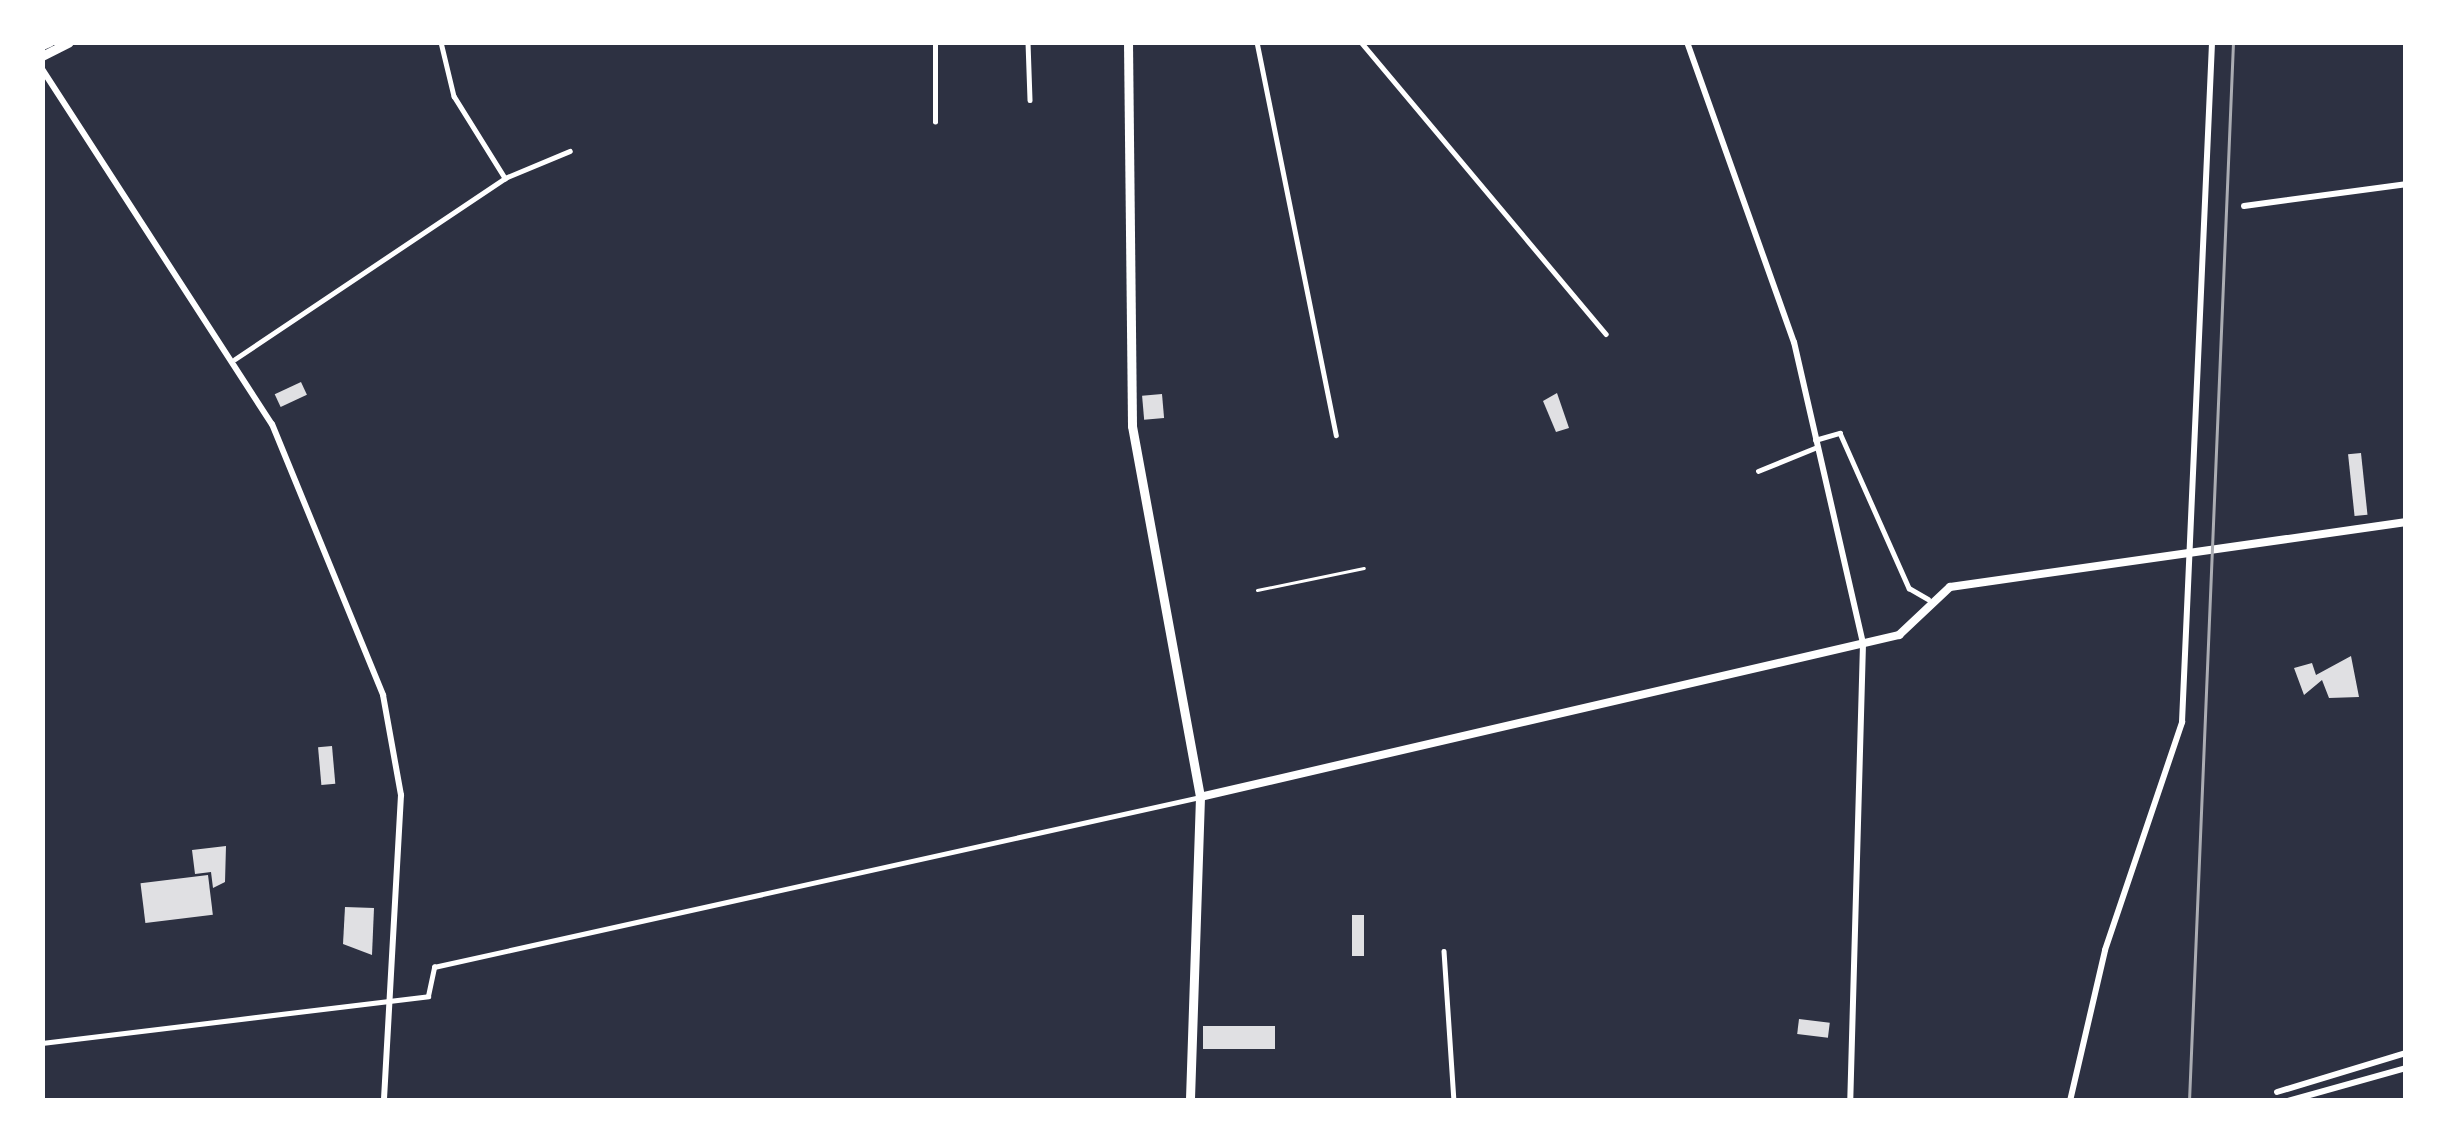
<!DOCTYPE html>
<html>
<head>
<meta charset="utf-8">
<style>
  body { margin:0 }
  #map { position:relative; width:2448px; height:1143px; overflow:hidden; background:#2d3142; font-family:Montserrat,sans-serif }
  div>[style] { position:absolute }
  .building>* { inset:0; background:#e0e0e3; transform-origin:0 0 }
  .pedestrian>* { height:3px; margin:-1.5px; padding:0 1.5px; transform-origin:1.5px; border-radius:1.5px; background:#fff }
  .minor>* { height:4.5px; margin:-2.25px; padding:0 2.25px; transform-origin:2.25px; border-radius:2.25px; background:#fff }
  .tertiary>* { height:6px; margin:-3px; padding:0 3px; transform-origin:3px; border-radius:3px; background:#fff }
  .primary>* { height:8px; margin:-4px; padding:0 4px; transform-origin:4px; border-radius:4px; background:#fff }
  .trunk>* { height:9px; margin:-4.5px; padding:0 4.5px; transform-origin:4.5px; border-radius:4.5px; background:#fff }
  .rail>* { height:3px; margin:-1.5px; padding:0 1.5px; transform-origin:1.5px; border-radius:1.5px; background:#abadb3 }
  span { translate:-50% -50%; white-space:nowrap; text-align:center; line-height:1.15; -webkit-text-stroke:12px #fff; paint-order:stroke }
  .frame { position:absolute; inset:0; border:45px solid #fff; pointer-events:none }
</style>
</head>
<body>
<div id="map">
  <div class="building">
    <div style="left:301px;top:382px;width:14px;height:29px;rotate:65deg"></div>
    <div style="clip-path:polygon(1557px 393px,1569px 428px,1556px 432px,1543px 401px)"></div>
    <div style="left:1162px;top:394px;width:24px;height:20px;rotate:85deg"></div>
    <div style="left:2361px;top:453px;width:62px;height:13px;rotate:84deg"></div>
    <div style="clip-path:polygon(2351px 656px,2359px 697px,2329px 698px,2322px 680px,2304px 695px,2294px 668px,2312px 663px,2316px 675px)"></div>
    <div style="left:332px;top:746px;width:38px;height:14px;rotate:85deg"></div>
    <div style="clip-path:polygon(226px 846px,225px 882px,213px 888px,211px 872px,195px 874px,192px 850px)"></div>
    <div style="left:208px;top:875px;width:40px;height:68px;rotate:83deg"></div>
    <div style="clip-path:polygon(345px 907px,374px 908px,372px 955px,343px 944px)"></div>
    <div style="left:1352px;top:915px;width:12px;height:41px"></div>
    <div style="left:1799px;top:1019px;width:31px;height:15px;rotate:7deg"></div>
    <div style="left:1275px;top:1026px;width:23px;height:72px;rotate:90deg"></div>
  </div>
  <div class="pedestrian">
    <div style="left:1257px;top:590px;width:109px;rotate:-11.6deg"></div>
  </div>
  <div class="minor">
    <div style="left:441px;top:42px;width:56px;rotate:76.5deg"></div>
    <div style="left:454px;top:96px;width:97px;rotate:58.1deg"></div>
    <div style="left:1028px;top:42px;width:58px;rotate:88deg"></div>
    <div style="left:1257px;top:42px;width:401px;rotate:78.6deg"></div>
    <div style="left:1361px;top:42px;width:381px;rotate:50deg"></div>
    <div style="left:935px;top:122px;width:80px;rotate:-90deg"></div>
    <div style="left:235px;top:359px;width:325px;rotate:-33.8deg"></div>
    <div style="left:505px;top:178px;width:70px;rotate:-22.6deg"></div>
    <div style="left:1815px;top:440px;width:26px;rotate:-16deg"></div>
    <div style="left:1840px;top:433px;width:170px;rotate:66deg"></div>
    <div style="left:1909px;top:588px;width:22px;rotate:30deg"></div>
    <div style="left:1758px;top:471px;width:64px;rotate:-22.1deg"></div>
    <div style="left:1444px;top:951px;width:150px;rotate:86.2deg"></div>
    <div style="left:42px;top:1043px;width:389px;rotate:-6.9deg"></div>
    <div style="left:428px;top:996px;width:30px;rotate:-78deg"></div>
    <div style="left:434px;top:967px;width:785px;rotate:-12.51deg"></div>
  </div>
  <div class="tertiary">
    <div style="left:1687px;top:42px;width:319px;rotate:70.4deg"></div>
    <div style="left:1794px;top:342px;width:310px;rotate:77.1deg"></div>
    <div style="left:1863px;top:644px;width:457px;rotate:91.6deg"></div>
    <div style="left:42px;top:69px;width:423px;rotate:57.1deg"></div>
    <div style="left:272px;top:424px;width:293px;rotate:67.7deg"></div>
    <div style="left:383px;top:695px;width:102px;rotate:79.8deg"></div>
    <div style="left:401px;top:795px;width:306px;rotate:93.2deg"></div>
    <div style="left:2244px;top:206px;width:163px;rotate:-7.7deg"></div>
    <div style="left:2277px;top:1092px;width:135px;rotate:-16.8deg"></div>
    <div style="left:2070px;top:1101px;width:155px;rotate:-76.9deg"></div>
    <div style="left:2105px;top:950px;width:241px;rotate:-71.3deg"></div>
    <div style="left:2182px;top:722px;width:681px;rotate:-87.47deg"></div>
    <div style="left:2288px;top:1101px;width:123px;rotate:-15.6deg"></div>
  </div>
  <div class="primary">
    <div style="left:1200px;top:797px;width:718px;rotate:-13.05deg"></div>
    <div style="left:1899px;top:635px;width:70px;rotate:-43.3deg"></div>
    <div style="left:1950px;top:587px;width:461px;rotate:-8.1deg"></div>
  </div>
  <div class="trunk">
    <div style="left:1128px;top:42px;width:384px;rotate:89.4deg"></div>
    <div style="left:1132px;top:426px;width:377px;rotate:79.6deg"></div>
    <div style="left:1200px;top:797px;width:304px;rotate:91.9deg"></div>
    <div style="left:42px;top:45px;width:8px;rotate:-23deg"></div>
    <div style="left:42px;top:56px;width:30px;rotate:-27deg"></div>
  </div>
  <div class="rail">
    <div style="left:2189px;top:1101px;width:1060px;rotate:-87.62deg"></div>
  </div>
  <div class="frame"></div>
</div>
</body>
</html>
